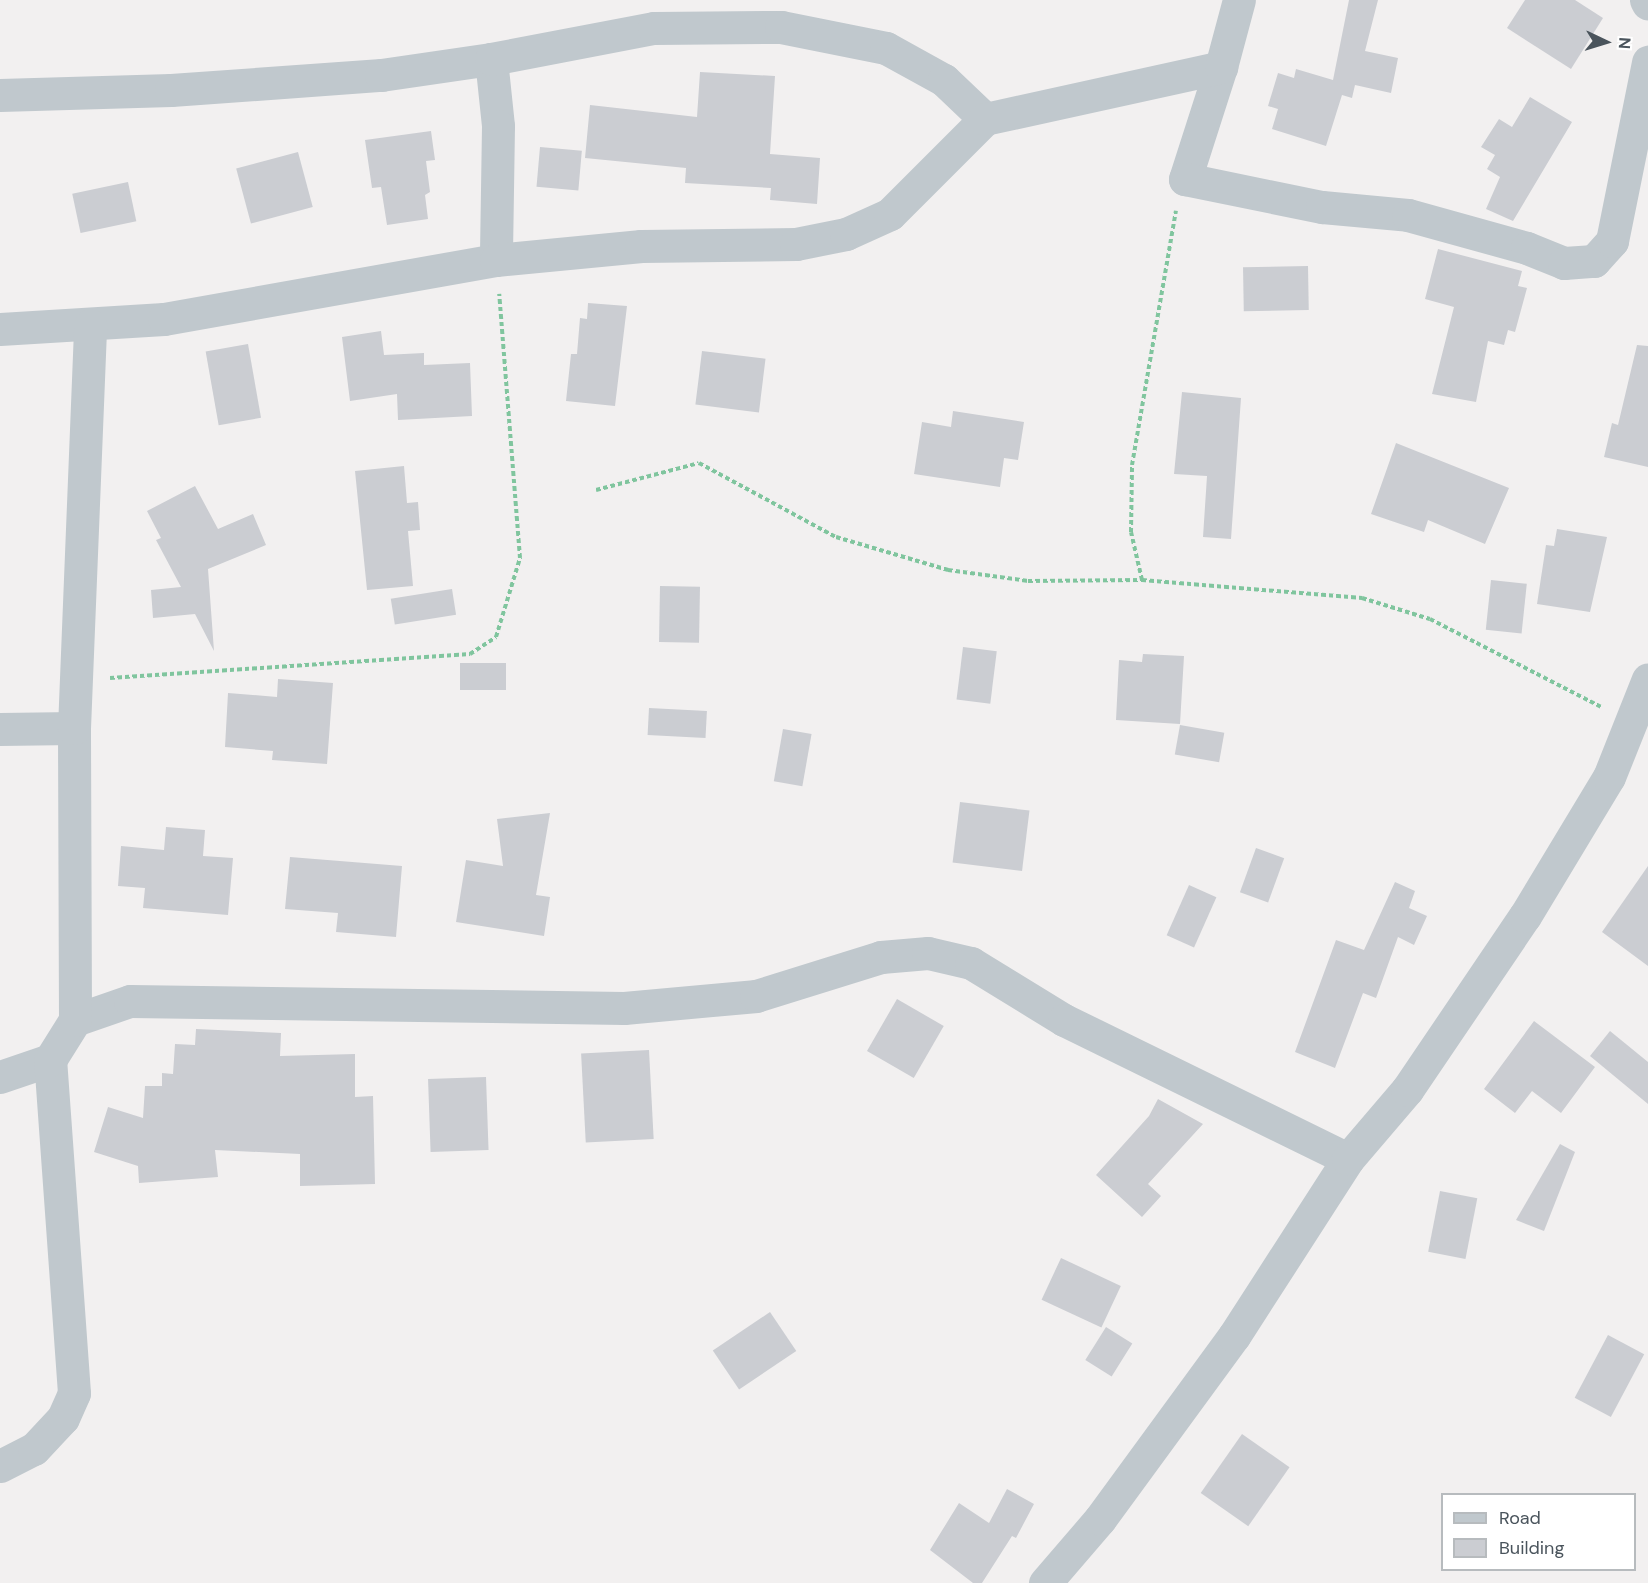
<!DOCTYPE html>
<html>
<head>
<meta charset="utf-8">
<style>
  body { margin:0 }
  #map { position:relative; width:1648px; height:1583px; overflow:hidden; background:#f2f0f0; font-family:"DM Sans",sans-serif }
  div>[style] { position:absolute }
  .building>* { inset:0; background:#cbcdd2; transform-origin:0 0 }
  .path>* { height:4px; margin-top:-2px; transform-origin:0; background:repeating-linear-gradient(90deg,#80c59e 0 4.5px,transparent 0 7.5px) }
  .street>* { height:33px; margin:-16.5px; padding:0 16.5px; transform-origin:16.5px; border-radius:16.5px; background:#c0c8cd }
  span { translate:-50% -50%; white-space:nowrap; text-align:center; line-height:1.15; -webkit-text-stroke:4.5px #fff; paint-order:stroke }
  .legend { position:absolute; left:1441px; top:1493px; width:195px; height:78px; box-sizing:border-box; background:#fff; border:2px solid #b7bbbe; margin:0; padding:8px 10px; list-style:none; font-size:18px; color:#4a545c }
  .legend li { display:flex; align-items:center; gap:12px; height:30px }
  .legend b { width:30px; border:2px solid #b7bbbe }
  .north { position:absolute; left:1576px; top:12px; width:60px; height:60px; -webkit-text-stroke:4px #fff; paint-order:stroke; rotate:94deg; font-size:16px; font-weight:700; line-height:24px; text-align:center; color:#4a545c }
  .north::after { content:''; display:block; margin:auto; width:21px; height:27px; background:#4a545c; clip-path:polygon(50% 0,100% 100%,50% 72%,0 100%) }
</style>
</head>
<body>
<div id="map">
  <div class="building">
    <div style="clip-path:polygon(1349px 0,1378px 0,1365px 51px,1398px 58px,1391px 93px,1355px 85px,1352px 98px,1342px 95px,1326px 146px,1272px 129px,1278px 109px,1268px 106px,1278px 73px,1294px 78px,1296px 69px,1333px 80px)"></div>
    <div style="clip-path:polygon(1525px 0,1575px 0,1603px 18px,1571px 69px,1507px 28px)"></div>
    <div style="clip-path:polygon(700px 72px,775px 76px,770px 154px,820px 158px,817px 204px,770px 200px,771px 188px,685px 183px,686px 168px,585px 158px,590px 105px,697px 117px)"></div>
    <div style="clip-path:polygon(1530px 97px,1572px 122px,1513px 221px,1486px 209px,1500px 177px,1487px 169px,1495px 155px,1481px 147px,1499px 119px,1512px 127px)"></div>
    <div style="clip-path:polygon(431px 131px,435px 160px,426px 161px,430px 192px,425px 195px,428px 219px,387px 225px,381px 187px,372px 188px,365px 140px)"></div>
    <div style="left:540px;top:147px;width:42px;height:40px;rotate:5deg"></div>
    <div style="left:298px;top:152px;width:57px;height:64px;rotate:75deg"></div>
    <div style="left:128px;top:182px;width:40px;height:57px;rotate:78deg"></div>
    <div style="clip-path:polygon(1438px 249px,1522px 271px,1518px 286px,1527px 288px,1515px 332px,1508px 330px,1504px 345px,1488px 341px,1476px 402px,1432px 394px,1454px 307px,1425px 299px)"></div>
    <div style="left:1308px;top:266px;width:44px;height:65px;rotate:89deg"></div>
    <div style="clip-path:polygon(588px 303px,627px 306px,615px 406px,566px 401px,571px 354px,577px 354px,580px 318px,587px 319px)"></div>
    <div style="clip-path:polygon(381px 331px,384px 355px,424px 353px,424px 365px,470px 363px,472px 416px,398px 420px,397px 394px,350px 401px,342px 337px)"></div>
    <div style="left:248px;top:344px;width:75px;height:43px;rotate:80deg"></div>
    <div style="clip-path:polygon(1637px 345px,1648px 346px,1648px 467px,1604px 457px,1612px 423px,1618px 425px)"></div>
    <div style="left:702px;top:351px;width:64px;height:54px;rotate:7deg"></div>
    <div style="clip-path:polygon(1182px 392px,1241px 398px,1231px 539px,1203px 537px,1207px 476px,1174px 474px)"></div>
    <div style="clip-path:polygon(953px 411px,1024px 422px,1018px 460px,1004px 458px,1000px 487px,914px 474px,922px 422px,951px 427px)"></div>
    <div style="clip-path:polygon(1396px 443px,1509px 488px,1485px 544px,1428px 520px,1424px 532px,1371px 514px)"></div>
    <div style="clip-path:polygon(404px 466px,407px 503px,418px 502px,420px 530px,408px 531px,413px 586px,367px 590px,355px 471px)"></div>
    <div style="clip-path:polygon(195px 486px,218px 529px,253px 514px,266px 545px,208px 569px,214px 651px,195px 614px,153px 618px,151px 590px,181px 587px,156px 540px,161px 538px,147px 511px)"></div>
    <div style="clip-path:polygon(1557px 529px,1607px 537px,1590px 612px,1537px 604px,1546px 545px,1554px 546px)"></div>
    <div style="left:1491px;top:580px;width:36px;height:50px;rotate:6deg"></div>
    <div style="left:660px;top:586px;width:40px;height:56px;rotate:1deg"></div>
    <div style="left:452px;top:589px;width:26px;height:62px;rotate:81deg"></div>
    <div style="left:963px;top:647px;width:34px;height:53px;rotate:7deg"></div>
    <div style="clip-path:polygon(1143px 654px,1184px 656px,1180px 724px,1116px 720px,1119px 660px,1142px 662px)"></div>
    <div style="left:506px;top:663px;width:27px;height:46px;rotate:90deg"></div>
    <div style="clip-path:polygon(278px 679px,333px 683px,327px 764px,272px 760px,273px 751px,225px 747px,228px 693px,277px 697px)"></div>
    <div style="left:649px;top:708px;width:58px;height:27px;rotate:3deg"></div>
    <div style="left:1180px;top:725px;width:45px;height:30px;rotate:10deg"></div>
    <div style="left:783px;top:729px;width:29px;height:53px;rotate:10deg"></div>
    <div style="left:960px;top:802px;width:70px;height:61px;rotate:7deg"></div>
    <div style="clip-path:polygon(550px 813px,536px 895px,550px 897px,544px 936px,456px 922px,466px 860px,503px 866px,497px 819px)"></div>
    <div style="clip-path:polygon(166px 827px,205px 830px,203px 856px,233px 858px,228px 915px,143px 908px,145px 888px,118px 886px,121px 846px,164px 850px)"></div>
    <div style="left:1256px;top:848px;width:30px;height:47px;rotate:20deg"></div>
    <div style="clip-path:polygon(290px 857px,402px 866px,396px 937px,336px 932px,338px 913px,285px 909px)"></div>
    <div style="clip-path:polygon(1648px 866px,1648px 966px,1602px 932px)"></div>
    <div style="clip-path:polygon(1395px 882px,1415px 891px,1409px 908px,1427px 916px,1414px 945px,1398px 937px,1376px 998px,1363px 993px,1335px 1068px,1295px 1052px,1336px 940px,1364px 950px)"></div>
    <div style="left:1189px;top:885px;width:30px;height:55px;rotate:24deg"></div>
    <div style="left:897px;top:999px;width:54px;height:60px;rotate:30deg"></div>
    <div style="clip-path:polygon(1534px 1021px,1595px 1067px,1561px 1113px,1532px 1091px,1515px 1113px,1484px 1089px)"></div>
    <div style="clip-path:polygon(196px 1029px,281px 1033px,280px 1056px,355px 1054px,355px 1097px,373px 1096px,375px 1184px,300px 1186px,300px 1154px,215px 1150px,218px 1177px,139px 1183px,138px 1166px,94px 1152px,108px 1107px,143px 1118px,145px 1086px,162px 1086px,162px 1073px,173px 1074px,175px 1044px,195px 1045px)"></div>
    <div style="clip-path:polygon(1610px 1031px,1648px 1062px,1648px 1104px,1590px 1056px)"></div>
    <div style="left:649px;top:1050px;width:89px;height:68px;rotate:87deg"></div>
    <div style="left:486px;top:1077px;width:73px;height:58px;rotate:88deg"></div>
    <div style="clip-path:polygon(1158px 1099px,1203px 1124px,1148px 1184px,1161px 1196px,1142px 1217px,1096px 1175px,1149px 1116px)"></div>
    <div style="clip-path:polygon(1560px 1144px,1575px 1152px,1544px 1231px,1516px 1220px)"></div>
    <div style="left:1440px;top:1191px;width:38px;height:62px;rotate:11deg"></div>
    <div style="left:1061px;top:1258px;width:66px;height:46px;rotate:25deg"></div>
    <div style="left:770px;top:1312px;width:47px;height:69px;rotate:56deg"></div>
    <div style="left:1106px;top:1327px;width:31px;height:39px;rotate:32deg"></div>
    <div style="left:1608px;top:1335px;width:41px;height:71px;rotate:28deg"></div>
    <div style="left:1242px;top:1434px;width:58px;height:72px;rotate:35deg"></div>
    <div style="clip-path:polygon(1007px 1489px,1034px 1504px,1016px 1538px,1012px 1536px,982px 1583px,973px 1583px,930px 1550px,959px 1503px,989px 1523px)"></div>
  </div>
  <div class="path">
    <div style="left:596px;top:490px;width:106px;rotate:-14.7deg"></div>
    <div style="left:699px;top:463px;width:156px;rotate:28.4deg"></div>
    <div style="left:836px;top:537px;width:117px;rotate:16.4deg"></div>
    <div style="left:948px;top:570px;width:81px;rotate:7.8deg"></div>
    <div style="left:1028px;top:581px;width:114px;rotate:-0.5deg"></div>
    <div style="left:1142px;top:580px;width:221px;rotate:4.7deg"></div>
    <div style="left:1362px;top:598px;width:71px;rotate:17.2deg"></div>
    <div style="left:1430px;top:619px;width:192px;rotate:27.2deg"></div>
    <div style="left:1142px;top:580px;width:49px;rotate:-102.9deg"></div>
    <div style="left:1131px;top:532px;width:67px;rotate:-89.1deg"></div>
    <div style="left:1132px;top:465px;width:258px;rotate:-80.2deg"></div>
    <div style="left:110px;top:678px;width:361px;rotate:-3.8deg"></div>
    <div style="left:470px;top:654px;width:31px;rotate:-33deg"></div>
    <div style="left:496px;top:637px;width:83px;rotate:-73.1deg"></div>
    <div style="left:520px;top:558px;width:265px;rotate:-94.5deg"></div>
  </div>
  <div class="street">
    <div style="left:1646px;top:0;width:4px;rotate:63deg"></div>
    <div style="left:491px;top:59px;width:67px;rotate:84deg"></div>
    <div style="left:498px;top:126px;width:134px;rotate:90.9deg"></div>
    <div style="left:1221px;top:67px;width:118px;rotate:107.8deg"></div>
    <div style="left:1185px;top:179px;width:140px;rotate:11.6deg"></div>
    <div style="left:1322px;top:207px;width:86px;rotate:5.3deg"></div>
    <div style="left:1408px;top:215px;width:123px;rotate:15.5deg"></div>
    <div style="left:1527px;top:248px;width:40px;rotate:22deg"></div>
    <div style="left:1564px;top:263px;width:30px;rotate:-4deg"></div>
    <div style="left:1594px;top:261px;width:27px;rotate:-48deg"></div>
    <div style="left:1612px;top:241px;width:183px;rotate:-78.6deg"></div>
    <div style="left:0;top:95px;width:171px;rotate:-1.7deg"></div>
    <div style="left:171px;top:90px;width:211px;rotate:-4.1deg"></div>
    <div style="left:381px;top:75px;width:111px;rotate:-8.3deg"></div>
    <div style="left:491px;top:59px;width:166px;rotate:-10.8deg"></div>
    <div style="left:654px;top:28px;width:127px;rotate:-0.5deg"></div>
    <div style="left:781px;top:27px;width:107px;rotate:11.3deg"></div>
    <div style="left:886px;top:48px;width:66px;rotate:28.9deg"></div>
    <div style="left:944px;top:80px;width:57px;rotate:43.6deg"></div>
    <div style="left:0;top:329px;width:164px;rotate:-3.5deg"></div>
    <div style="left:164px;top:319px;width:337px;rotate:-10.1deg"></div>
    <div style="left:496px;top:260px;width:146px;rotate:-5.5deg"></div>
    <div style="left:641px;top:246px;width:155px;rotate:-0.7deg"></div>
    <div style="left:796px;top:244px;width:51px;rotate:-11.3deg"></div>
    <div style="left:846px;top:234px;width:48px;rotate:-24.4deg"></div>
    <div style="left:890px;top:214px;width:134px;rotate:-45deg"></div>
    <div style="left:985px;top:119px;width:242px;rotate:-12.4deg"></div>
    <div style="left:1221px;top:67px;width:69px;rotate:-75deg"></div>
    <div style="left:0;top:729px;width:74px;rotate:-0.8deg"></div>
    <div style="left:75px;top:1020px;width:58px;rotate:-19.1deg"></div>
    <div style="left:130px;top:1001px;width:494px;rotate:0.8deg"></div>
    <div style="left:624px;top:1008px;width:133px;rotate:-5.2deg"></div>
    <div style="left:756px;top:996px;width:131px;rotate:-17.3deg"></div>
    <div style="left:881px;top:957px;width:47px;rotate:-4.9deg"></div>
    <div style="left:928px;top:953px;width:44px;rotate:13.1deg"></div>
    <div style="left:971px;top:963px;width:109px;rotate:31.5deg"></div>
    <div style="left:1064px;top:1020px;width:316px;rotate:26.1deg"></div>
    <div style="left:0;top:1077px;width:53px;rotate:-18.8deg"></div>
    <div style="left:0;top:1466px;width:38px;rotate:-27deg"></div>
    <div style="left:34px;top:1449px;width:42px;rotate:-46.9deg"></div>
    <div style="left:63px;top:1418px;width:27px;rotate:-66deg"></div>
    <div style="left:74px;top:1393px;width:334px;rotate:-94.1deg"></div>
    <div style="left:50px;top:1060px;width:47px;rotate:-58deg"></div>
    <div style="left:75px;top:1020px;width:292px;rotate:-90.2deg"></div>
    <div style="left:74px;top:728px;width:403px;rotate:-87.7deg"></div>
    <div style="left:1045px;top:1583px;width:84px;rotate:-49.3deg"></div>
    <div style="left:1100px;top:1519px;width:227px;rotate:-53.8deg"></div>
    <div style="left:1234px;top:1336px;width:211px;rotate:-57.2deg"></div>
    <div style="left:1348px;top:1159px;width:91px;rotate:-49.5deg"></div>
    <div style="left:1407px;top:1090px;width:210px;rotate:-55.9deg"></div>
    <div style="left:1525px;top:916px;width:162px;rotate:-58.9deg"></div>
    <div style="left:1609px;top:777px;width:105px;rotate:-68.3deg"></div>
  </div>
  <ul class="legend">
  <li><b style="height:8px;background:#c0c8cd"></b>Road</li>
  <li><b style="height:16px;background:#cbcdd2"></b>Building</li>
  </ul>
  <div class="north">N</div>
</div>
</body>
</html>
